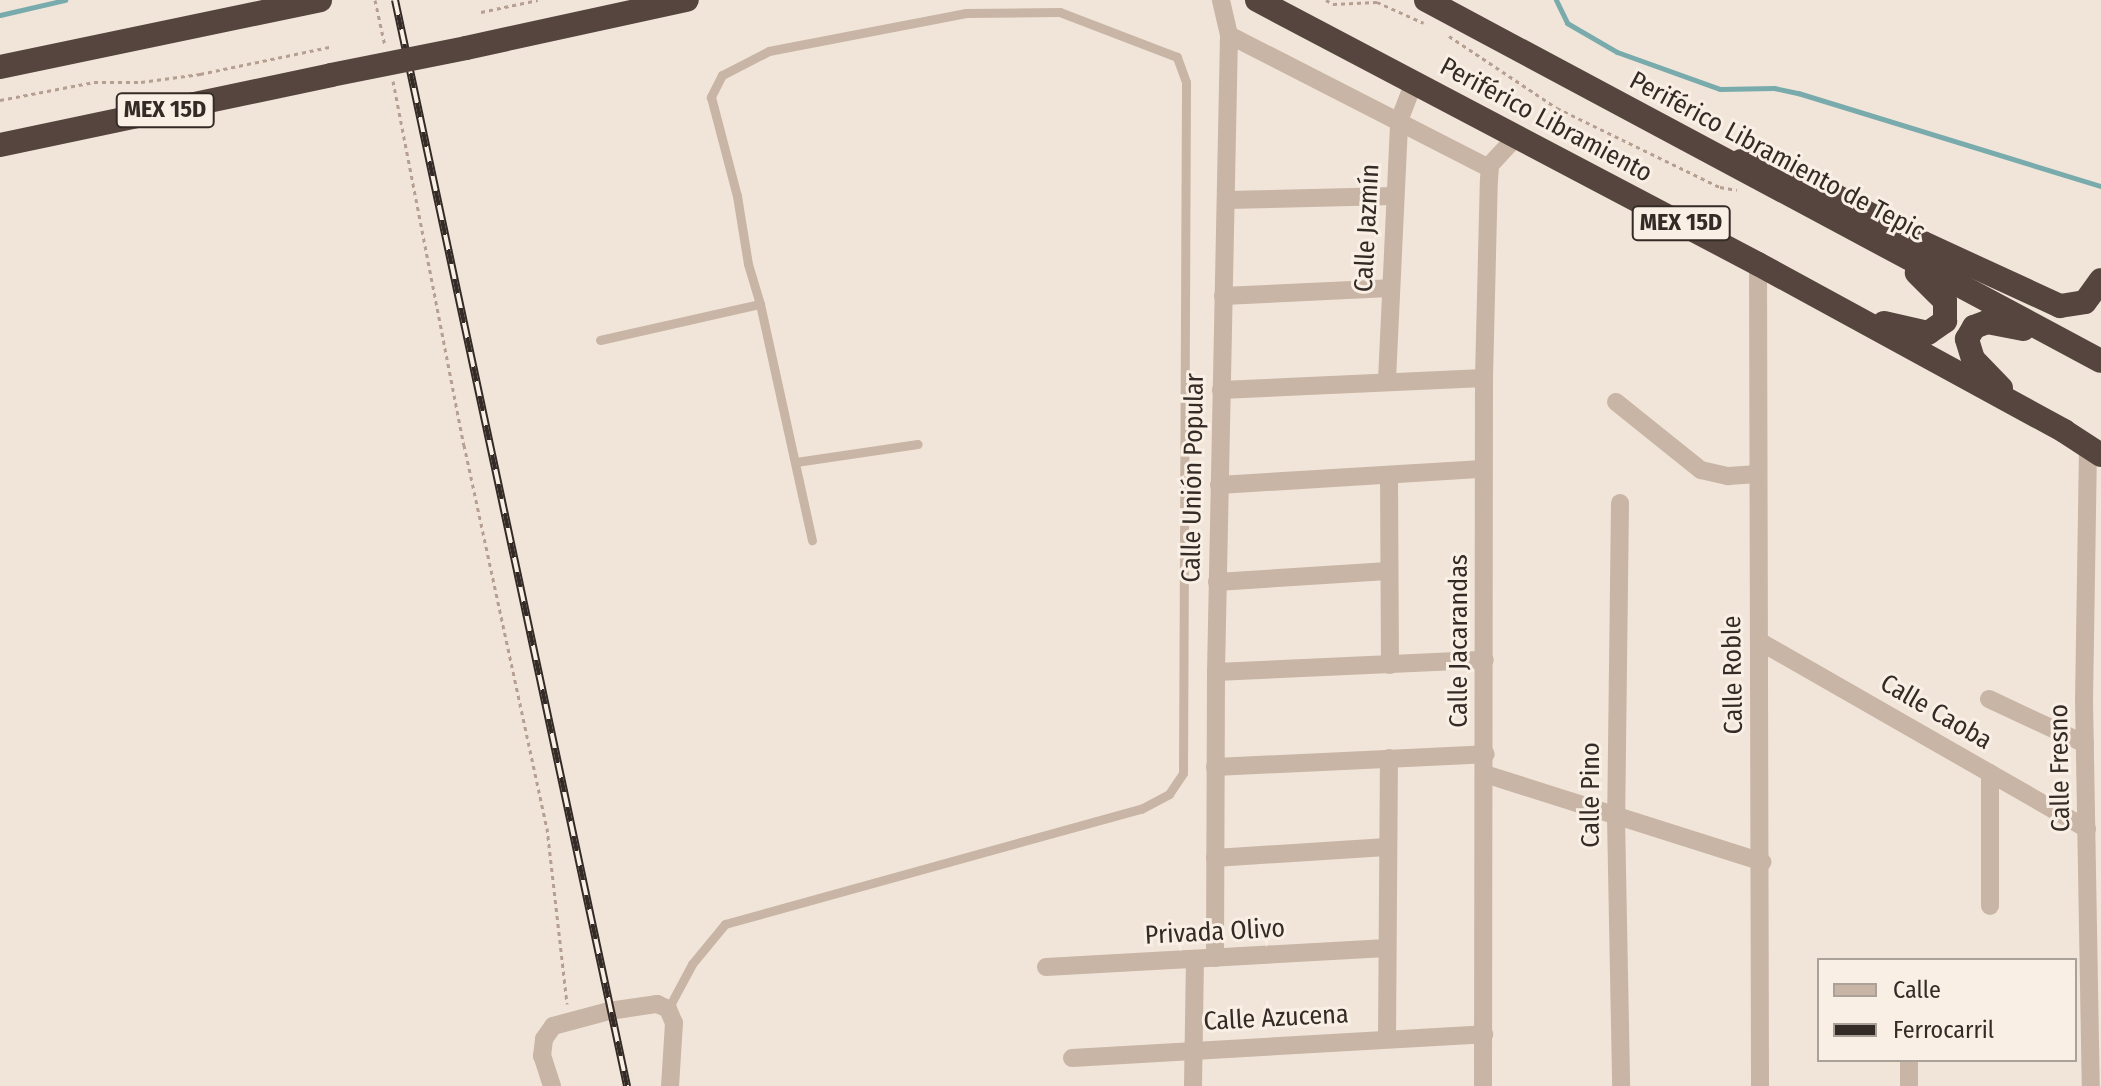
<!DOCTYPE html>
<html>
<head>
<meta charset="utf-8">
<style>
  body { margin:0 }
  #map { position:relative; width:2101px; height:1086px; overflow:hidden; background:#f1e5d9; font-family:"Fira Sans Condensed",sans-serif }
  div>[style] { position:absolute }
  .stream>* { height:5px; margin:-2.5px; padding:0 2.5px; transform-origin:2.5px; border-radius:2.5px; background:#79abad }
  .path>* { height:3px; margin-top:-1.5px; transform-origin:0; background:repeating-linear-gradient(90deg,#b49f90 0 4px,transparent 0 8px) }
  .lane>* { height:9px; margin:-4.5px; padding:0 4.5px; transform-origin:4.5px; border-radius:4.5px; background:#c8b5a5 }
  .street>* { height:18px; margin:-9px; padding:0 9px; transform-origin:9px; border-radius:9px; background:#c8b5a5 }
  .highway>* { height:24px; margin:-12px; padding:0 12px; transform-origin:12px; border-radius:12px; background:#55453e }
  .rail>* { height:8px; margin-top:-4px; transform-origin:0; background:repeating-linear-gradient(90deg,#f9efe5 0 15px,#342b26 0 30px); box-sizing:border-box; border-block:2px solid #342b26 }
  .highway-bridge>* { height:24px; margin:-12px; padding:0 12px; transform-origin:12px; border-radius:12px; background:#55453e }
  span { translate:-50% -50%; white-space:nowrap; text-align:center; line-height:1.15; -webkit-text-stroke:6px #f9efe5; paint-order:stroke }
  .shield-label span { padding:2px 6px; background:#f9efe5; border:2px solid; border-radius:6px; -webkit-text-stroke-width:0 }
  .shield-label { font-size:24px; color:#342b26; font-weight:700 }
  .street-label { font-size:26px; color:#342b26 }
  .legend { position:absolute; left:1817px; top:958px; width:260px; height:104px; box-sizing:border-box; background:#f9efe5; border:2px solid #aaa199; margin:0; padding:10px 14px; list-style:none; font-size:24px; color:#342b26 }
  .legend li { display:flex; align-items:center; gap:16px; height:40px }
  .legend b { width:40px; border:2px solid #aaa199 }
</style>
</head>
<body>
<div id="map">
  <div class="stream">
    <div style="left:1556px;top:0;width:25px;rotate:64deg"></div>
    <div style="left:1567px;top:23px;width:58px;rotate:30.1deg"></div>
    <div style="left:1617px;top:52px;width:109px;rotate:19.8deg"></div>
    <div style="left:1720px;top:89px;width:54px;rotate:-1.1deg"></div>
    <div style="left:1774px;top:88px;width:25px;rotate:12deg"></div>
    <div style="left:1798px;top:93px;width:317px;rotate:17.1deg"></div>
    <div style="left:0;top:15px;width:67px;rotate:-13deg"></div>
  </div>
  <div class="path">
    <div style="left:375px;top:0;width:47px;rotate:77.7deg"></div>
    <div style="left:1326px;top:0;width:8px;rotate:30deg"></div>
    <div style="left:1333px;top:4px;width:44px;rotate:-2.6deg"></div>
    <div style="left:1377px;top:2px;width:51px;rotate:24.1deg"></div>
    <div style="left:481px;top:12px;width:58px;rotate:-11.9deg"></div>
    <div style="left:1449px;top:36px;width:130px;rotate:33.7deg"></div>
    <div style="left:1557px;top:108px;width:181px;rotate:25.9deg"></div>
    <div style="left:1720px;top:187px;width:17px;rotate:10deg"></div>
    <div style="left:393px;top:81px;width:371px;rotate:79deg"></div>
    <div style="left:464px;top:445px;width:392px;rotate:77.8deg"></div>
    <div style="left:547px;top:828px;width:177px;rotate:83.5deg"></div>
    <div style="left:0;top:100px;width:96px;rotate:-10.8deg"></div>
    <div style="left:94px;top:82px;width:47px"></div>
    <div style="left:141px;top:82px;width:60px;rotate:-7.7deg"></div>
    <div style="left:200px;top:74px;width:132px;rotate:-11.8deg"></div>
  </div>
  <div class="lane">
    <div style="left:600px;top:340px;width:164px;rotate:-12.7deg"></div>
    <div style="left:796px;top:462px;width:123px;rotate:-8.4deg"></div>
    <div style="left:668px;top:1009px;width:51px;rotate:-61.9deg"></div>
    <div style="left:692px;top:964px;width:52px;rotate:-50.5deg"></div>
    <div style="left:725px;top:924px;width:432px;rotate:-15.5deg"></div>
    <div style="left:1141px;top:809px;width:32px;rotate:-28deg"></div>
    <div style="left:1169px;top:794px;width:25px;rotate:-56deg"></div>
    <div style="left:1183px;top:773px;width:691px;rotate:-89.75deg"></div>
    <div style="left:1186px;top:82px;width:27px;rotate:-110deg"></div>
    <div style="left:1177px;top:57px;width:125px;rotate:-159deg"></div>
    <div style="left:1060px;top:12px;width:94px;rotate:179.4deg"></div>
    <div style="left:966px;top:13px;width:201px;rotate:169.1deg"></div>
    <div style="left:769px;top:51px;width:53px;rotate:152.9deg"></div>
    <div style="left:722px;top:75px;width:25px;rotate:117deg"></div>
    <div style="left:711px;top:97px;width:102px;rotate:75.3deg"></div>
    <div style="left:737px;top:196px;width:69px;rotate:80.8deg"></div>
    <div style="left:748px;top:264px;width:42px;rotate:73.3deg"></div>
    <div style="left:760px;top:304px;width:242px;rotate:77.6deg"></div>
  </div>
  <div class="street">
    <div style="left:1229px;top:35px;width:292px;rotate:27.1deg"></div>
    <div style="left:1227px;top:200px;width:166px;rotate:-1.4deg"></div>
    <div style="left:1758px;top:264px;width:822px;rotate:89.86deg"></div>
    <div style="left:1223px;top:296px;width:167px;rotate:-2.7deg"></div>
    <div style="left:1387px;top:380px;width:259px;rotate:-87.3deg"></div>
    <div style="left:1399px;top:121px;width:42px;rotate:-69deg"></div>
    <div style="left:1221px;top:390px;width:263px;rotate:-2.6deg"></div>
    <div style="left:1616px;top:402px;width:109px;rotate:38.7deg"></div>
    <div style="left:1701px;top:470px;width:28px;rotate:13deg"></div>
    <div style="left:1728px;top:476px;width:30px;rotate:-4deg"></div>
    <div style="left:2088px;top:448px;width:251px;rotate:90.9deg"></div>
    <div style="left:2084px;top:699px;width:387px;rotate:89deg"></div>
    <div style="left:1389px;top:476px;width:189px;rotate:89.7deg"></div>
    <div style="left:1219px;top:485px;width:264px;rotate:-3.5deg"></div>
    <div style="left:1620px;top:503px;width:314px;rotate:90.7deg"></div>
    <div style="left:1616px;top:817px;width:269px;rotate:88.9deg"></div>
    <div style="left:1217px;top:582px;width:171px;rotate:-3.7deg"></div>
    <div style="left:1759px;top:641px;width:378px;rotate:29.8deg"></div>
    <div style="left:1216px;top:672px;width:269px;rotate:-2.6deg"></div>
    <div style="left:1989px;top:699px;width:106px;rotate:25.1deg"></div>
    <div style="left:1215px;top:767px;width:271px;rotate:-2.7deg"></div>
    <div style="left:1990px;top:773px;width:133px;rotate:90deg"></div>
    <div style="left:1485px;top:774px;width:291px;rotate:17.6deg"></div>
    <div style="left:1215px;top:858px;width:172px;rotate:-3.7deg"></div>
    <div style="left:1215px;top:958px;width:286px;rotate:-89.8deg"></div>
    <div style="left:1216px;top:672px;width:637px;rotate:-88.83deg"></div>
    <div style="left:1229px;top:35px;width:36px;rotate:-103deg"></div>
    <div style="left:1046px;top:967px;width:341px;rotate:-3.2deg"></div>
    <div style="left:1387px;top:1039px;width:281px;rotate:-89.6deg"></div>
    <div style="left:1072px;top:1058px;width:413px;rotate:-3.3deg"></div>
    <div style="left:552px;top:1086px;width:32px;rotate:-108deg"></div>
    <div style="left:542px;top:1056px;width:17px;rotate:-83deg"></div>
    <div style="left:544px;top:1039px;width:16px;rotate:-55deg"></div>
    <div style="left:553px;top:1026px;width:58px;rotate:-15deg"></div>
    <div style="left:609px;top:1011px;width:49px;rotate:-8.3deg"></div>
    <div style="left:657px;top:1004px;width:12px;rotate:24deg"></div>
    <div style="left:668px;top:1009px;width:15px;rotate:67deg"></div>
    <div style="left:674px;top:1023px;width:63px;rotate:93.6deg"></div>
    <div style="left:1193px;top:1086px;width:127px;rotate:-89.1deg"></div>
    <div style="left:1483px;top:1086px;width:708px;rotate:-89.92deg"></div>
    <div style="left:1484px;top:378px;width:198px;rotate:-88.6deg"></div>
    <div style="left:1489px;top:180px;width:15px;rotate:-86deg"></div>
    <div style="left:1490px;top:165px;width:38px;rotate:-47deg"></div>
    <div style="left:1909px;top:1086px;width:26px;rotate:-90deg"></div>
  </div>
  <div class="highway">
    <div style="left:1257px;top:0;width:566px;rotate:27.79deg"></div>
    <div style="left:1758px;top:264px;width:349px;rotate:28.6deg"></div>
    <div style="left:2064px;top:431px;width:44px;rotate:33deg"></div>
    <div style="left:1426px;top:0;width:765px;rotate:28.14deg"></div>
    <div style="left:466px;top:48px;width:226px;rotate:-12.3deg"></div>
    <div style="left:0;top:67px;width:327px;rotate:-11.8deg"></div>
    <div style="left:0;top:145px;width:338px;rotate:-11.9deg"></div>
    <div style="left:1741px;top:161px;width:48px;rotate:10.8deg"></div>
    <div style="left:1788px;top:170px;width:153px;rotate:28.4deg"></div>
    <div style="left:1923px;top:243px;width:151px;rotate:24.7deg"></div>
    <div style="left:2060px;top:306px;width:25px;rotate:-9deg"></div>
    <div style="left:2085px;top:302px;width:27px;rotate:-54deg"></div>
    <div style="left:1884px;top:323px;width:45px;rotate:12.8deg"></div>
    <div style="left:1928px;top:333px;width:21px;rotate:-35deg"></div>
    <div style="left:1945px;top:321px;width:20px;rotate:-90deg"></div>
    <div style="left:1945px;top:301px;width:40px;rotate:-135deg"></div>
    <div style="left:2001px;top:388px;width:40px;rotate:-134deg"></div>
    <div style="left:1973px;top:359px;width:21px;rotate:-107deg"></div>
    <div style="left:1967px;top:339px;width:14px;rotate:-60deg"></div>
    <div style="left:1974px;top:327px;width:14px;rotate:-21deg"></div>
    <div style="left:1987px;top:322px;width:37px;rotate:11deg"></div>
  </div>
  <div class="rail">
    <div style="left:395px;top:0;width:1111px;rotate:77.94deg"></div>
  </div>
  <div class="highway-bridge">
    <div style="left:331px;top:75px;width:138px;rotate:-11.3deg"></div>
  </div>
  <div class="shield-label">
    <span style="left:165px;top:110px">MEX 15D</span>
    <span style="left:1681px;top:223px">MEX 15D</span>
  </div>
  <div class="street-label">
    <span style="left:1546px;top:120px;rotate:28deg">Periférico Libramiento</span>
    <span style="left:1777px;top:156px;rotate:28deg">Periférico Libramiento de Tepic</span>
    <span style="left:1367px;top:228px;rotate:-87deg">Calle Jazmín</span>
    <span style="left:1193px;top:478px;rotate:-89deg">Calle Unión Popular</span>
    <span style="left:1459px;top:641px;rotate:-90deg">Calle Jacarandas</span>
    <span style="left:1733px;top:675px;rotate:-91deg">Calle Roble</span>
    <span style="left:1936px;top:712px;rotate:30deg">Calle Caoba</span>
    <span style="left:2060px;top:768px;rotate:-91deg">Calle Fresno</span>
    <span style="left:1591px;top:795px;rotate:-90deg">Calle Pino</span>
    <span style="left:1215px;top:932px;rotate:-3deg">Privada Olivo</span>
    <span style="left:1276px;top:1018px;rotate:-3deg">Calle Azucena</span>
  </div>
  <ul class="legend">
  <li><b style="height:10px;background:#c8b5a5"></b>Calle</li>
  <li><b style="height:10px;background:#342b26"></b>Ferrocarril</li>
  </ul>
</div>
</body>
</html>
